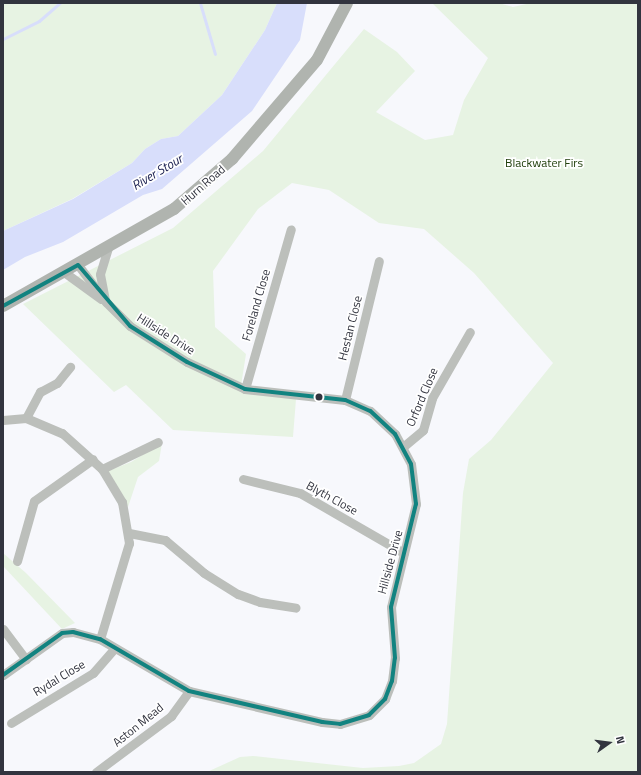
<!DOCTYPE html>
<html>
<head>
<meta charset="utf-8">
<style>
  body { margin:0 }
  #map { position:relative; width:641px; height:775px; overflow:hidden; background:#f7f8fc; font-family:"Titillium Web",sans-serif }
  div>[style] { position:absolute }
  .green>* { inset:0; background:#e7f3e3 }
  .water>* { inset:0; background:#d8defb }
  .stream>* { height:3px; margin:-1.5px; padding:0 1.5px; transform-origin:1.5px; border-radius:1.5px; background:#d8defb }
  .minor>* { height:9px; margin:-4.5px; padding:0 4.5px; transform-origin:4.5px; border-radius:4.5px; background:#bcbfbb }
  .secondary>* { height:12px; margin:-6px; padding:0 6px; transform-origin:6px; border-radius:6px; background:#b0b4af }
  .bus-1>* { height:4px; margin:-2px; padding:0 2px; transform-origin:2px; border-radius:2px; background:#128380 }
  .dots>* { width:11px; height:11px; translate:-50% -50%; box-sizing:border-box; border:2px solid #fff; border-radius:50% }
  span { translate:-50% -50%; white-space:nowrap; text-align:center; line-height:1.15; -webkit-text-stroke:3.5px #fff; paint-order:stroke }
  .park-label { font-size:12px; color:#213f0c }
  .street-label { font-size:12px; color:#32343f }
  .water-label { font-size:13px; color:#212655; font-style:italic }
  .frame { position:absolute; inset:0; border:4px solid #32343f; pointer-events:none }
  .north { position:absolute; left:589px; top:723px; width:40px; height:40px; -webkit-text-stroke:3px #fff; paint-order:stroke; rotate:76deg; font-size:11px; font-weight:700; line-height:16px; text-align:center; color:#32343f }
  .north::after { content:''; display:block; margin:auto; width:14px; height:18px; background:#32343f; clip-path:polygon(50% 0,100% 100%,50% 72%,0 100%) }
</style>
</head>
<body>
<div id="map">
  <div class="green">
    <div style="clip-path:polygon(3px 3px,277px 3px,265px 30px,222px 95px,178px 136px,161px 139px,145px 149px,132px 163px,72px 199px,3px 231px)"></div>
    <div style="clip-path:polygon(432px 3px,499px 3px,513px 7px,531px 3px,638px 3px,638px 772px,207px 772px,240px 757px,253px 756px,363px 768px,399px 766px,414px 763px,441px 744px,447px 724px,463px 493px,469px 459px,491px 440px,553px 363px,474px 273px,424px 229px,379px 223px,329px 190px,292px 183px,258px 209px,213px 271px,215px 327px,246px 354px,240px 392px,296px 399px,293px 437px,173px 430px,126px 385px,114px 392px,23px 304px,173px 228px,263px 151px,364px 29px,397px 52px,415px 71px,376px 112px,425px 140px,453px 135px,464px 100px,488px 58px)"></div>
    <div style="clip-path:polygon(162px 443px,159px 461px,138px 477px,128px 507px,108px 471px,131px 462px)"></div>
    <div style="clip-path:polygon(3px 553px,26px 573px,75px 623px,62px 629px,3px 566px)"></div>
  </div>
  <div class="water">
    <div style="clip-path:polygon(277px 3px,307px 3px,300px 40px,252px 111px,162px 189px,143px 195px,63px 242px,25px 257px,3px 270px,3px 231px,73px 199px,132px 163px,145px 149px,161px 139px,178px 136px,222px 95px,265px 30px)"></div>
  </div>
  <div class="stream">
    <div style="left:200px;top:3px;width:53px;rotate:73.6deg"></div>
    <div style="left:3px;top:39px;width:40px;rotate:-26.6deg"></div>
    <div style="left:39px;top:21px;width:28px;rotate:-41deg"></div>
  </div>
  <div class="minor">
    <div style="left:64px;top:272px;width:46px;rotate:36.1deg"></div>
    <div style="left:105px;top:300px;width:26px;rotate:-101deg"></div>
    <div style="left:100px;top:274px;width:28px;rotate:-73deg"></div>
    <div style="left:245px;top:389px;width:166px;rotate:-74deg"></div>
    <div style="left:345px;top:400px;width:143px;rotate:-76.3deg"></div>
    <div style="left:26px;top:418px;width:30px;rotate:-62deg"></div>
    <div style="left:40px;top:392px;width:19px;rotate:-28deg"></div>
    <div style="left:57px;top:383px;width:21px;rotate:-51deg"></div>
    <div style="left:3px;top:420px;width:23px;rotate:-5deg"></div>
    <div style="left:26px;top:418px;width:39px;rotate:23deg"></div>
    <div style="left:62px;top:433px;width:54px;rotate:42deg"></div>
    <div style="left:102px;top:469px;width:39px;rotate:59deg"></div>
    <div style="left:122px;top:502px;width:42px;rotate:80.3deg"></div>
    <div style="left:129px;top:543px;width:100px;rotate:106.8deg"></div>
    <div style="left:404px;top:446px;width:25px;rotate:-40deg"></div>
    <div style="left:423px;top:430px;width:33px;rotate:-74deg"></div>
    <div style="left:432px;top:398px;width:76px;rotate:-60.1deg"></div>
    <div style="left:102px;top:469px;width:62px;rotate:-25.7deg"></div>
    <div style="left:243px;top:479px;width:59px;rotate:13.8deg"></div>
    <div style="left:300px;top:493px;width:120px;rotate:30deg"></div>
    <div style="left:129px;top:533px;width:37px;rotate:11deg"></div>
    <div style="left:165px;top:540px;width:51px;rotate:40.2deg"></div>
    <div style="left:204px;top:573px;width:40px;rotate:32deg"></div>
    <div style="left:238px;top:594px;width:23px;rotate:20deg"></div>
    <div style="left:260px;top:602px;width:36px;rotate:9deg"></div>
    <div style="left:17px;top:561px;width:62px;rotate:-74.2deg"></div>
    <div style="left:34px;top:501px;width:72px;rotate:-35.4deg"></div>
    <div style="left:3px;top:629px;width:38px;rotate:53deg"></div>
    <div style="left:3px;top:675px;width:72px;rotate:-35.4deg"></div>
    <div style="left:62px;top:633px;width:11px;rotate:-5deg"></div>
    <div style="left:73px;top:632px;width:28px;rotate:15deg"></div>
    <div style="left:100px;top:639px;width:103px;rotate:30.3deg"></div>
    <div style="left:189px;top:691px;width:137px;rotate:13.1deg"></div>
    <div style="left:322px;top:722px;width:18px;rotate:6deg"></div>
    <div style="left:340px;top:724px;width:30px;rotate:-17deg"></div>
    <div style="left:369px;top:715px;width:23px;rotate:-45deg"></div>
    <div style="left:385px;top:699px;width:19px;rotate:-69deg"></div>
    <div style="left:392px;top:681px;width:23px;rotate:-83deg"></div>
    <div style="left:395px;top:658px;width:51px;rotate:-94.5deg"></div>
    <div style="left:391px;top:607px;width:106px;rotate:-76.4deg"></div>
    <div style="left:416px;top:504px;width:40px;rotate:-97.1deg"></div>
    <div style="left:411px;top:464px;width:34px;rotate:-118deg"></div>
    <div style="left:395px;top:434px;width:34px;rotate:-137deg"></div>
    <div style="left:370px;top:411px;width:27px;rotate:-156deg"></div>
    <div style="left:345px;top:400px;width:101px;rotate:-173.7deg"></div>
    <div style="left:245px;top:389px;width:64px;rotate:-155deg"></div>
    <div style="left:187px;top:362px;width:67px;rotate:-147.7deg"></div>
    <div style="left:130px;top:326px;width:34px;rotate:-135deg"></div>
    <div style="left:106px;top:302px;width:46px;rotate:-127.1deg"></div>
    <div style="left:11px;top:723px;width:96px;rotate:-31.4deg"></div>
    <div style="left:93px;top:673px;width:33px;rotate:-49deg"></div>
    <div style="left:96px;top:772px;width:94px;rotate:-36.7deg"></div>
    <div style="left:171px;top:716px;width:31px;rotate:-54deg"></div>
  </div>
  <div class="secondary">
    <div style="left:3px;top:306px;width:197px;rotate:-29.6deg"></div>
    <div style="left:174px;top:209px;width:77px;rotate:-40.8deg"></div>
    <div style="left:232px;top:159px;width:130px;rotate:-49.4deg"></div>
    <div style="left:317px;top:60px;width:64px;rotate:-62.2deg"></div>
  </div>
  <div class="bus-1">
    <div style="left:3px;top:306px;width:85px;rotate:-28.7deg"></div>
    <div style="left:3px;top:675px;width:72px;rotate:-35.4deg"></div>
    <div style="left:62px;top:633px;width:11px;rotate:-5deg"></div>
    <div style="left:73px;top:632px;width:28px;rotate:15deg"></div>
    <div style="left:100px;top:639px;width:103px;rotate:30.3deg"></div>
    <div style="left:189px;top:691px;width:137px;rotate:13.1deg"></div>
    <div style="left:322px;top:722px;width:18px;rotate:6deg"></div>
    <div style="left:340px;top:724px;width:30px;rotate:-17deg"></div>
    <div style="left:369px;top:715px;width:23px;rotate:-45deg"></div>
    <div style="left:385px;top:699px;width:19px;rotate:-69deg"></div>
    <div style="left:392px;top:681px;width:23px;rotate:-83deg"></div>
    <div style="left:395px;top:658px;width:51px;rotate:-94.5deg"></div>
    <div style="left:391px;top:607px;width:106px;rotate:-76.4deg"></div>
    <div style="left:416px;top:504px;width:40px;rotate:-97.1deg"></div>
    <div style="left:411px;top:464px;width:34px;rotate:-118deg"></div>
    <div style="left:395px;top:434px;width:34px;rotate:-137deg"></div>
    <div style="left:370px;top:411px;width:27px;rotate:-156deg"></div>
    <div style="left:345px;top:400px;width:101px;rotate:-173.7deg"></div>
    <div style="left:245px;top:389px;width:64px;rotate:-155deg"></div>
    <div style="left:187px;top:362px;width:67px;rotate:-147.7deg"></div>
    <div style="left:130px;top:326px;width:80px;rotate:-130.4deg"></div>
  </div>
  <div class="dots">
    <div style="left:319px;top:397px;background:#32343f"></div>
  </div>
  <div class="park-label">
    <span style="left:544px;top:163px">Blackwater Firs</span>
  </div>
  <div class="street-label">
    <span style="left:203px;top:185px;rotate:-41deg">Hurn Road</span>
    <span style="left:256px;top:305px;rotate:-74deg">Foreland Close</span>
    <span style="left:350px;top:328px;rotate:-76deg">Hestan Close</span>
    <span style="left:166px;top:334px;rotate:32deg">Hillside Drive</span>
    <span style="left:422px;top:397px;rotate:-67deg">Orford Close</span>
    <span style="left:332px;top:498px;rotate:29deg">Blyth Close</span>
    <span style="left:390px;top:562px;rotate:-75deg">Hillside Drive</span>
    <span style="left:59px;top:678px;rotate:-31deg">Rydal Close</span>
    <span style="left:138px;top:725px;rotate:-39deg">Aston Mead</span>
  </div>
  <div class="water-label">
    <span style="left:157px;top:172px;rotate:-31deg">River Stour</span>
  </div>
  <div class="frame"></div>
  <div class="north">N</div>
</div>
</body>
</html>
